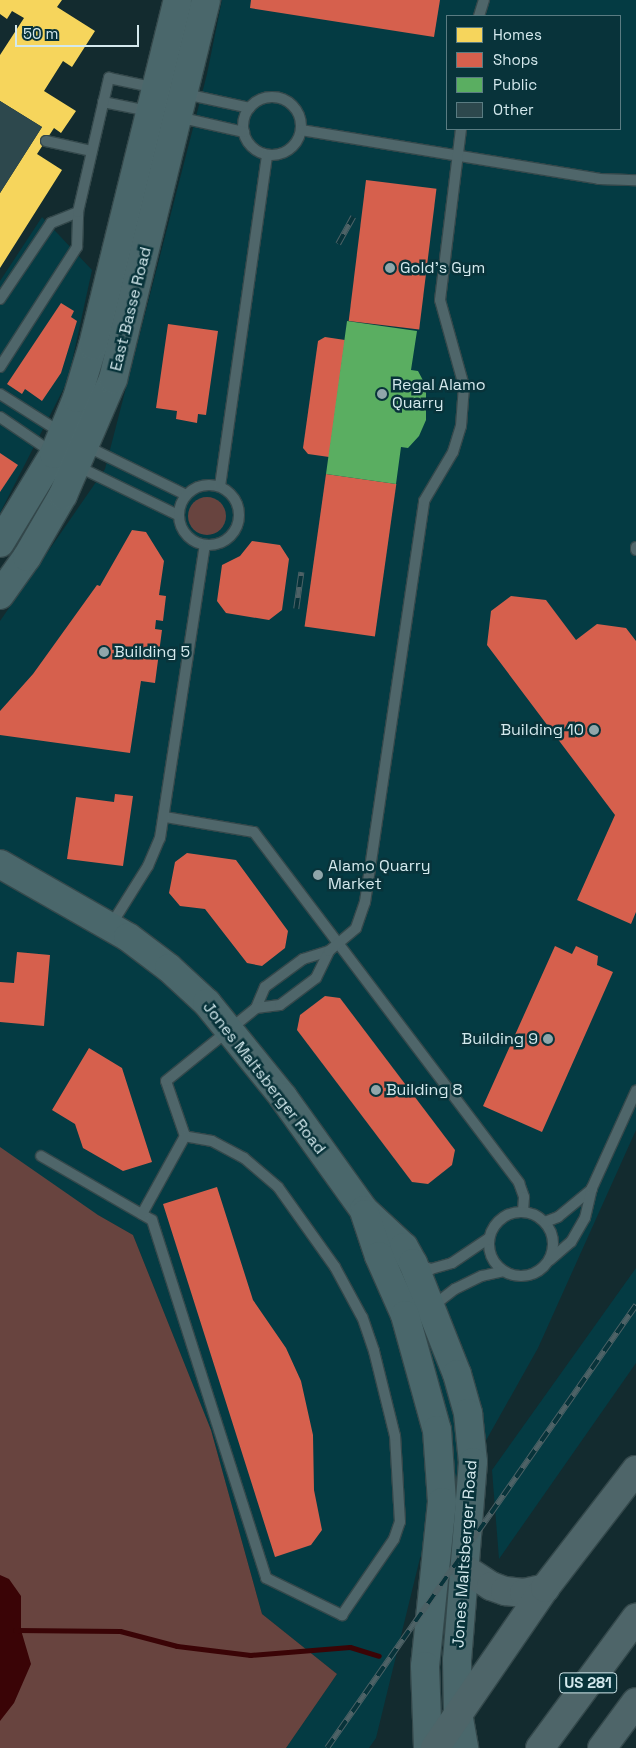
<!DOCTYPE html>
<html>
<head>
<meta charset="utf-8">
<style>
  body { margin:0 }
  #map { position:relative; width:636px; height:1748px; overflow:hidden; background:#132b2f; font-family:"Space Grotesk",sans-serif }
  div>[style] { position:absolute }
  .built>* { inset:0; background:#043b43 }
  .green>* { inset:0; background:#68443f }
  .round { border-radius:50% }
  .water>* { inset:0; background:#3a0406 }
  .homes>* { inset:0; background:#f6d55c }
  .shops>* { inset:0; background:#d6604d; transform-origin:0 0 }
  .public>* { inset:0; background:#5aae61 }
  .stream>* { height:5px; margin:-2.5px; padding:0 2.5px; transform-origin:2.5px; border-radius:2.5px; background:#3a0406 }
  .building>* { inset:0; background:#2d484d }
  .roads { filter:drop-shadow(1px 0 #34484b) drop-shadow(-1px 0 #34484b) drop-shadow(0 1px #34484b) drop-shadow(0 -1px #34484b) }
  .lane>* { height:10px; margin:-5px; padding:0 5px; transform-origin:5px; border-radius:5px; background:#4f666a }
  .lane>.ring { margin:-5px; padding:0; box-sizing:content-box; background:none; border:10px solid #4f666a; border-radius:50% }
  .secondary>* { height:28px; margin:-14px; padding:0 14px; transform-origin:14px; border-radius:14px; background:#4a676b }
  .highway>* { height:28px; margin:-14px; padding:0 14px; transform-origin:14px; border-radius:14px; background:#4e6569 }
  .rail>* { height:5.5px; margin-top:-2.75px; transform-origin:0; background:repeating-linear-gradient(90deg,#08333a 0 11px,#4e6266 0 22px); box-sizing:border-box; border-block:1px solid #4e6266 }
  .dots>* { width:14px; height:14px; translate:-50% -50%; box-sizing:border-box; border:2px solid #08333a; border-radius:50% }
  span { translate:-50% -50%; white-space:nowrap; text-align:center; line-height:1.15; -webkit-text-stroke:5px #08333a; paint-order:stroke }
  .shield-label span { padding:1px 4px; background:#08333a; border:1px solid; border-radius:4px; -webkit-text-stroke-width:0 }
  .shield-label { font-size:15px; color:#d4e9ed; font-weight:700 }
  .poi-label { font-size:16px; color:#d4e9ed }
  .left { translate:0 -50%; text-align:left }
  .right { translate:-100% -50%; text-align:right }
  .street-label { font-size:16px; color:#d4e9ed }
  .legend { position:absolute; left:446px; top:15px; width:175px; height:115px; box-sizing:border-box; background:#08333a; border:1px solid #5a7c82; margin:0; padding:6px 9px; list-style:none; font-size:15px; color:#d4e9ed }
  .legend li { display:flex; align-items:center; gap:10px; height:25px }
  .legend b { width:25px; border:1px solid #5a7c82 }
  .scale { position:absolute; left:15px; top:25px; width:124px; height:22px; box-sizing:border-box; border:2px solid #d4e9ed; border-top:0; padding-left:6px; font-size:15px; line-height:18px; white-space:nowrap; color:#d4e9ed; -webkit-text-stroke:4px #08333a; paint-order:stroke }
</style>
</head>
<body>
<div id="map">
  <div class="built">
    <div style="clip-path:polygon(evenodd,222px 0,636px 0,636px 1130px,538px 1348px,420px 1558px,376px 1738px,369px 1748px,286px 1748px,337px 1674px,262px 1614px,211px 1430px,133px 1235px,0 1160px,0 621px,105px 469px,207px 74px,222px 0,447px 16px,620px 16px,620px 129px,447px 129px,447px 16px)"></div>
    <div style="clip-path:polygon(42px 217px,92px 270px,68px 380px,0 513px,0 281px)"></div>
    <div style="clip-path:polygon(636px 1268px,636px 1363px,499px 1559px,492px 1470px)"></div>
  </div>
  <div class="green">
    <div class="round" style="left:188px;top:497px;width:38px;height:38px"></div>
    <div style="clip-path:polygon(0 1147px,98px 1215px,133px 1235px,211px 1430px,262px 1614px,337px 1674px,286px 1748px,0 1748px)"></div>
  </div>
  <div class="water">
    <div style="clip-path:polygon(0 1575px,9px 1579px,21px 1596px,21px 1630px,31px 1664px,14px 1703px,0 1721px)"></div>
  </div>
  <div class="homes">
    <div style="clip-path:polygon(0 0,62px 0,57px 7px,95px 31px,72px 67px,63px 61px,44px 91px,76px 111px,61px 133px,54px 128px,37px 154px,62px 170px,0 268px,0 193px,42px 127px,0 101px,0 55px,24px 18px,12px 11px,7px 19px,0 14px)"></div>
  </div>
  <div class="shops">
    <div style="clip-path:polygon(251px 0,440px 0,434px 37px,250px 8px)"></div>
    <div style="left:366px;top:180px;width:71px;height:142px;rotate:7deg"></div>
    <div style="clip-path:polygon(61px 303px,74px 311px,71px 317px,77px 321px,61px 373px,42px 401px,25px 389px,22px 394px,7px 384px)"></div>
    <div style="clip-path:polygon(168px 324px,218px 331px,206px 415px,198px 414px,197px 423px,176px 419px,177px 411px,156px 408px)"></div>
    <div style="clip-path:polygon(325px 337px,345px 340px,329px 457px,308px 454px,303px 448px,318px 341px)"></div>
    <div style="clip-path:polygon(0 453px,18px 465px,0 492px)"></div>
    <div style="left:326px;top:474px;width:71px;height:154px;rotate:8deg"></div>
    <div style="clip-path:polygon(132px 530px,146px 532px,164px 561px,159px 595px,166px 596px,163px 621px,156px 620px,155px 629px,162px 630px,155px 683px,141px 681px,130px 753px,0 735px,0 711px,33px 674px,97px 585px,100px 586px)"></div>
    <div style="clip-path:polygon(252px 541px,280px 545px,289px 559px,282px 610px,269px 620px,226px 613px,217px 601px,222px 565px,240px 556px)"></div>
    <div style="clip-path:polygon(511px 596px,546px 600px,576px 640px,597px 624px,626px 628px,636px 641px,636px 912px,631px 924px,577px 900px,615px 815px,487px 645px,491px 611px)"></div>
    <div style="clip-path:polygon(115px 794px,133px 796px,123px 866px,67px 859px,76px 797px,114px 802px)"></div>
    <div style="clip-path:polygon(187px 853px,236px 860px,288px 931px,285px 948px,262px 966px,247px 963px,205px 909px,180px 906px,169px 893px,175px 862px)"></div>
    <div style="clip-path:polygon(555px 946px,572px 954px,576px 946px,598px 956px,597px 965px,613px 972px,542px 1132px,483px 1106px)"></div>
    <div style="clip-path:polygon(17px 952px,50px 955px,44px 1026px,0 1022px,0 982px,14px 983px)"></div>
    <div style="clip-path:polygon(325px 996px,340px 998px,455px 1150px,452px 1165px,428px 1184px,412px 1182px,297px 1030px,300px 1015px)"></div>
    <div style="clip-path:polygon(89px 1048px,122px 1068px,152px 1162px,123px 1171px,83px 1148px,75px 1124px,52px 1110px)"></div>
    <div style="clip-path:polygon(217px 1187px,253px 1300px,286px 1348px,301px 1381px,313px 1435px,314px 1490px,322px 1530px,311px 1545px,275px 1557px,163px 1204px)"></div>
  </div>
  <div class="public">
    <div style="clip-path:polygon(347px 321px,417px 331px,411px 370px,418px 371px,426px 386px,426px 420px,419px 436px,408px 448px,401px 447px,396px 484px,326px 474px)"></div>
  </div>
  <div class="stream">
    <div style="left:15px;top:1630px;width:105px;rotate:0.5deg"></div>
    <div style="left:120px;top:1631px;width:59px;rotate:14.7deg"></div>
    <div style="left:177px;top:1646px;width:74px;rotate:7deg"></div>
    <div style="left:250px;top:1655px;width:100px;rotate:-4.6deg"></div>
    <div style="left:350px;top:1647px;width:30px;rotate:17deg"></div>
  </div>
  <div class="building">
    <div style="clip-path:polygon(0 101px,42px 127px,0 193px)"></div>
  </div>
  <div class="roads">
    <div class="lane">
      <div style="left:479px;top:16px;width:17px;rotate:-73deg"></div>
      <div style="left:185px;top:94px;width:66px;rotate:12.2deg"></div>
      <div class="ring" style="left:243px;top:97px;width:48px;height:48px"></div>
      <div style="left:103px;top:102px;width:47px;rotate:11.1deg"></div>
      <div style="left:178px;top:117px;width:68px;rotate:12.8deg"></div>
      <div style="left:301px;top:130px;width:302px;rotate:9.3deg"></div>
      <div style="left:599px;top:179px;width:37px;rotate:2deg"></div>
      <div style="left:46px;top:141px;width:47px;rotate:12.3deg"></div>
      <div style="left:0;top:299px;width:92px;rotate:-56.1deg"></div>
      <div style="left:51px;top:223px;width:29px;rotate:-22deg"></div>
      <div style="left:0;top:367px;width:143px;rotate:-57.3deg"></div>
      <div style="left:77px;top:247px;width:35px;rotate:-88deg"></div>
      <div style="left:78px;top:212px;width:138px;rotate:-77deg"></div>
      <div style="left:109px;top:78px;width:48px;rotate:12deg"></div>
      <div style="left:0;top:394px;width:73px;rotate:32.2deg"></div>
      <div style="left:0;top:417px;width:64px;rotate:34.2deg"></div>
      <div style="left:86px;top:446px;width:111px;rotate:26.1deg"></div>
      <div style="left:77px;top:466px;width:112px;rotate:25.9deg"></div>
      <div class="ring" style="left:179px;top:485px;width:50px;height:50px"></div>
      <div style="left:220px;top:486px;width:334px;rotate:-81.9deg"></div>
      <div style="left:636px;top:547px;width:3px;rotate:90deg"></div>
      <div style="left:165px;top:817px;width:90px;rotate:9.6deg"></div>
      <div style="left:254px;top:832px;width:440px;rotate:52.9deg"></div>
      <div style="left:519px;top:1183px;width:15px;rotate:70deg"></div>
      <div style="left:524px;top:1197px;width:15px;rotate:94deg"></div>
      <div style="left:111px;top:925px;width:70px;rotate:-57.9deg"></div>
      <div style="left:148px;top:866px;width:30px;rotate:-67deg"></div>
      <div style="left:160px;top:838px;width:296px;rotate:-81.3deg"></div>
      <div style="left:256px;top:1008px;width:23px;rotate:-67deg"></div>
      <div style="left:265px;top:987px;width:47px;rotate:-36.4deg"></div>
      <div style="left:303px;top:959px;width:27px;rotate:-17deg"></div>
      <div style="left:41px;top:1156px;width:128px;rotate:30deg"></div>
      <div style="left:152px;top:1220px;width:376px;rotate:72.3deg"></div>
      <div style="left:266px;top:1578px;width:85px;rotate:26deg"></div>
      <div style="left:342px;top:1615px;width:92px;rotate:-55.6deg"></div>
      <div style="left:394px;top:1539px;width:18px;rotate:-71deg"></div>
      <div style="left:400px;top:1522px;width:86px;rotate:-93.3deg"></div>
      <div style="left:395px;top:1436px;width:88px;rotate:-103.9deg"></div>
      <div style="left:374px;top:1351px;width:36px;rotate:-109deg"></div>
      <div style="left:362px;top:1317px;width:57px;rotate:-118.4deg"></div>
      <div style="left:335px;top:1267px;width:98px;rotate:-125.5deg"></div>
      <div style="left:278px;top:1187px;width:45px;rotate:-139.5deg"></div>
      <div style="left:244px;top:1158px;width:36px;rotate:-152deg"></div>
      <div style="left:212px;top:1141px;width:27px;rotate:-170deg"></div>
      <div style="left:185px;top:1136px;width:58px;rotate:-109.1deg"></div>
      <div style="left:166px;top:1081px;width:116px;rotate:-39deg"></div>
      <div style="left:256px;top:1008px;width:24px;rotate:-7deg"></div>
      <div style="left:280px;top:1005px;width:45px;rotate:-36.9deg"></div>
      <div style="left:316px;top:978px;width:30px;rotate:-64deg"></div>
      <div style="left:329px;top:951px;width:35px;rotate:-40deg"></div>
      <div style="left:356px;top:928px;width:28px;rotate:-71deg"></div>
      <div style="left:365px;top:902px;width:405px;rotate:-81.6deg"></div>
      <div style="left:424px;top:501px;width:57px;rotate:-59.4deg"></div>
      <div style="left:453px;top:452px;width:27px;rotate:-73deg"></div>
      <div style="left:461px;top:426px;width:40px;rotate:-85.7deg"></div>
      <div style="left:464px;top:386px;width:89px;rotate:-105.6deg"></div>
      <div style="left:440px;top:300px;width:172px;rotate:-83deg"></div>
      <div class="ring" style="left:489px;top:1212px;width:54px;height:54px"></div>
      <div style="left:142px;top:1214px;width:89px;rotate:-61.1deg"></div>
      <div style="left:545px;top:1222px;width:14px;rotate:-21deg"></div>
      <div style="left:558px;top:1217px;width:44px;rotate:-39.5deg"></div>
      <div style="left:550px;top:1260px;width:28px;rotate:-41deg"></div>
      <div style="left:571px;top:1242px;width:28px;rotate:-60deg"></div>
      <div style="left:585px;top:1218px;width:31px;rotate:-77deg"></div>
      <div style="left:592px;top:1188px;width:107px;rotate:-65.6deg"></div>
      <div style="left:417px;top:1264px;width:15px;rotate:20deg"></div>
      <div style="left:431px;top:1269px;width:22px;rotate:-16deg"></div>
      <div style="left:452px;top:1263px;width:45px;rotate:-34deg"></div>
      <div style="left:433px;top:1306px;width:28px;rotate:-38deg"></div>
      <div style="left:455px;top:1289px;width:30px;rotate:-26deg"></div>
      <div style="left:482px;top:1276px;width:22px;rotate:-13deg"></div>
    </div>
    <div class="secondary">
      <div style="left:0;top:543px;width:104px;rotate:-58.8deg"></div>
      <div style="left:54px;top:454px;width:61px;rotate:-67.7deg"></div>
      <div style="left:77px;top:398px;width:55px;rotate:-73.2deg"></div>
      <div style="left:93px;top:345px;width:355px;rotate:-76.2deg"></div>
      <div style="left:0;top:595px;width:47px;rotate:-54.6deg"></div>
      <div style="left:27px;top:557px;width:72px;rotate:-59.9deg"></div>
      <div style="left:63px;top:495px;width:126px;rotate:-66.7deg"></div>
      <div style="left:113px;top:379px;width:390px;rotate:-76.2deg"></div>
      <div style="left:0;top:864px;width:147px;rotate:29.7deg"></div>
      <div style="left:128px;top:937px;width:51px;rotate:37.1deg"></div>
      <div style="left:169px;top:968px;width:52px;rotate:42.6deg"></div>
      <div style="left:207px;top:1003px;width:121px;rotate:51deg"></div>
      <div style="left:283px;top:1097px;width:139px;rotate:54.4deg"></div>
      <div style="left:364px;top:1210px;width:54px;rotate:42.8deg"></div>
      <div style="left:404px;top:1247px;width:18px;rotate:61deg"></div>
      <div style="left:413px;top:1263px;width:119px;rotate:68.4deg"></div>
      <div style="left:457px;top:1374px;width:41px;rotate:74.2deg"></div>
      <div style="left:468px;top:1413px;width:49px;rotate:84.2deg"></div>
      <div style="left:473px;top:1462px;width:199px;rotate:94.6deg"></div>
      <div style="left:457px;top:1660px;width:53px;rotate:88.9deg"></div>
      <div style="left:458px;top:1713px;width:36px;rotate:80deg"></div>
      <div style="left:365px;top:1214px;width:44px;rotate:71.6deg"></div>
      <div style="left:379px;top:1256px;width:64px;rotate:66.2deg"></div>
      <div style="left:405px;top:1315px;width:119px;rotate:74.5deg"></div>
      <div style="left:437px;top:1430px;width:72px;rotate:86deg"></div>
      <div style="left:442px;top:1502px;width:165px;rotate:95.9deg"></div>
      <div style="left:425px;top:1666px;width:82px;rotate:87.9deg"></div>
    </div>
    <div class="highway">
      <div style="left:465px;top:1569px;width:31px;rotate:33deg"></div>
      <div style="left:491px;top:1586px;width:15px;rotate:20deg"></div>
      <div style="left:505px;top:1591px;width:19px;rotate:6deg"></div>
      <div style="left:524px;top:1593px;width:22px;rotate:-13deg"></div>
      <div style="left:435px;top:1748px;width:194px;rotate:-55.5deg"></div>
      <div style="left:545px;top:1588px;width:149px;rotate:-52.4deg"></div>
      <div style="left:540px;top:1748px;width:162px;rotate:-53.6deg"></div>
      <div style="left:602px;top:1748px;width:57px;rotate:-53.5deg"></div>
    </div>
  </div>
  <div class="rail">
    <div style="left:338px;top:244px;width:31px;rotate:-61deg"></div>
    <div style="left:296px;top:609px;width:37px;rotate:-82deg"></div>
    <div style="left:327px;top:1748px;width:540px;rotate:-55.1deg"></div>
  </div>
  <div class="dots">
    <div style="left:390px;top:268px;background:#90a6aa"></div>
    <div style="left:382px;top:394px;background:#90a6aa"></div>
    <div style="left:104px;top:652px;background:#90a6aa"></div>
    <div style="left:594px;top:730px;background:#90a6aa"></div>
    <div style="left:318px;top:875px;background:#90a6aa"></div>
    <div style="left:548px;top:1039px;background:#90a6aa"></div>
    <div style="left:376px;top:1090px;background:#90a6aa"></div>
  </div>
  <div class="shield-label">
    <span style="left:588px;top:1683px">US 281</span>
  </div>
  <div class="poi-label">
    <span class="left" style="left:400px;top:268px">Gold's Gym</span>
    <span class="left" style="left:392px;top:394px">Regal Alamo<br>Quarry</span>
    <span class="left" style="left:114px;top:652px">Building 5</span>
    <span class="right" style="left:584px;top:730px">Building 10</span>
    <span class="left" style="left:328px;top:875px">Alamo Quarry<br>Market</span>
    <span class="right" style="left:538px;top:1039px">Building 9</span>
    <span class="left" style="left:386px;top:1090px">Building 8</span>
  </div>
  <div class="street-label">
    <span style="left:131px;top:309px;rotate:-76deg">East Basse Road</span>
    <span style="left:264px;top:1078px;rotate:52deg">Jones Maltsberger Road</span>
    <span style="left:465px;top:1554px;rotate:-86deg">Jones Maltsberger Road</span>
  </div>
  <ul class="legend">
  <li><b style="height:14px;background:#f6d55c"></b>Homes</li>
  <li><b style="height:14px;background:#d6604d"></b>Shops</li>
  <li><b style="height:14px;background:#5aae61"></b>Public</li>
  <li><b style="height:14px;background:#2d484d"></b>Other</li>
  </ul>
  <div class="scale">50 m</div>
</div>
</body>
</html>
